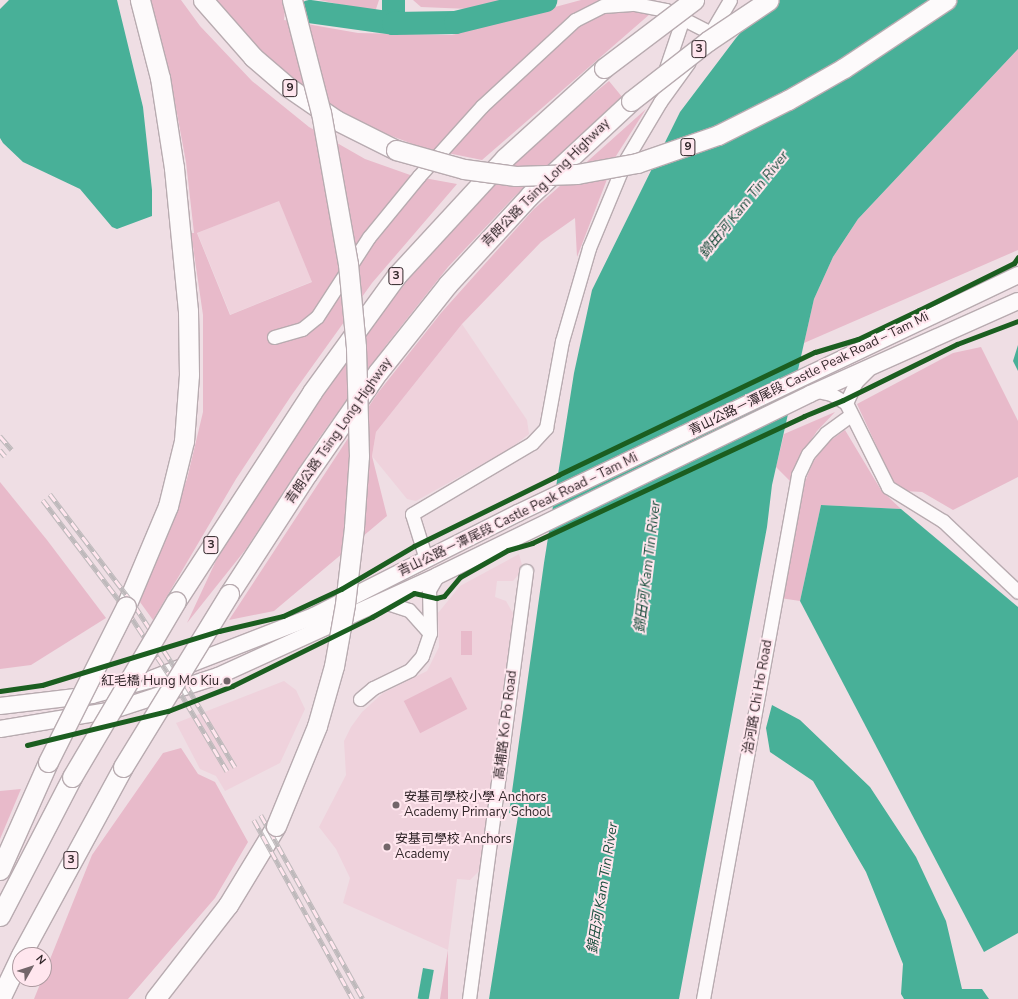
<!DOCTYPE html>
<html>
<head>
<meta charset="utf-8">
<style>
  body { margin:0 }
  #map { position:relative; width:1018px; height:999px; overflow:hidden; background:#efdee4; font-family:"Nunito Sans","Noto Sans TC",sans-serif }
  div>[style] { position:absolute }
  .built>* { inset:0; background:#efd2dc; transform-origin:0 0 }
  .green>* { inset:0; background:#e8baca; transform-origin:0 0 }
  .water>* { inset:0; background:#48b098; transform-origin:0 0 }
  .river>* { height:23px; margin:-11.5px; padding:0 11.5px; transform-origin:11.5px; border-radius:11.5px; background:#48b098 }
  .roads { filter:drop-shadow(1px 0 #b8abb0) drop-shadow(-1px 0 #b8abb0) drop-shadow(0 1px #b8abb0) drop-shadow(0 -1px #b8abb0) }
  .minor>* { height:13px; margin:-6.5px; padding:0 6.5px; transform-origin:6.5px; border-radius:6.5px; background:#fdfafb }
  .major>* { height:16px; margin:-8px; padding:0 8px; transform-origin:8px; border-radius:8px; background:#fdfafb }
  .highway>* { height:19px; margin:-9.5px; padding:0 9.5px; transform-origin:9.5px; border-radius:9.5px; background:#fdfafb }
  .rail>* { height:4.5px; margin-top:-2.25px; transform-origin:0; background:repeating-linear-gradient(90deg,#ffe6ee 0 9px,#beb9bb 0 18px); box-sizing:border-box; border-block:1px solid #beb9bb }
  .bridges { filter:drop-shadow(1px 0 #b8abb0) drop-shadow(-1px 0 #b8abb0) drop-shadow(0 1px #b8abb0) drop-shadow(0 -1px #b8abb0) }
  .highway-bridge>* { height:19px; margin:-9.5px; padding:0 9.5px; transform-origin:9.5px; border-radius:9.5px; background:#fdfafb }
  .cycleway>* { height:5px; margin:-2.5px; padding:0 2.5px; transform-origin:2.5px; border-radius:2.5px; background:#1b5e20 }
  .dots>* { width:11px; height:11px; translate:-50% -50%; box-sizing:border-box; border:2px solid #ffe6ee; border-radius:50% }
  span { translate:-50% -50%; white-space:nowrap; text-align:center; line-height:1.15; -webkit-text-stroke:4px #ffe6ee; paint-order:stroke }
  .shield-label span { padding:1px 3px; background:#ffe6ee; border:1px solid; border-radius:3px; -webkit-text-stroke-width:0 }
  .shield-label { font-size:12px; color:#302528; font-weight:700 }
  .street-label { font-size:13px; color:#302528 }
  .poi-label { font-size:13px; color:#302528 }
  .right { translate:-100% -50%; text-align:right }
  .left { translate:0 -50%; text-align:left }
  .water-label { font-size:14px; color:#1b4e3d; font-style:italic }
  .north { position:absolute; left:12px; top:947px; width:40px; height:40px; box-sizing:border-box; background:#ffe6ee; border:1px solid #ac999f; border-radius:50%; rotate:51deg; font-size:11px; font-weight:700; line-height:16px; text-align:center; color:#302528 }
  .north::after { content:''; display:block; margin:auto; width:14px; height:18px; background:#73666a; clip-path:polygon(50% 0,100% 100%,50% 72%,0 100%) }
</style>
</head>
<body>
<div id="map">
  <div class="built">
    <div style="left:279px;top:200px;width:88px;height:88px;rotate:68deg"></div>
    <div style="clip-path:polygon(462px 324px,527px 420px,529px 434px,511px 448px,416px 501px,407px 499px,372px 456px,376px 432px)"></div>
    <div style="clip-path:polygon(519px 554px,522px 565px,518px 575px,513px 581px,497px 581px,495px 597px,506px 601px,514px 615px,480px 870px,470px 880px,457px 879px,448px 950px,343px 903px,350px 878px,336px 849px,319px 827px,346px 775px,344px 741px,351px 727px,362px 712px,383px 693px,427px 671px,439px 647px,438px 613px,460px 586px)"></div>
    <div style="clip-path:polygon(284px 681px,296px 690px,305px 709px,280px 763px,225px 791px,216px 776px,200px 769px,176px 723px)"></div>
  </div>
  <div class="green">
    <div style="clip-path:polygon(evenodd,146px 0,181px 0,200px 26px,252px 81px,309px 127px,365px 159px,413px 176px,457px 184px,372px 283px,291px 396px,236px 479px,153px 620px,140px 602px,187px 479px,203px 412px,203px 315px,191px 233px,194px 233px,186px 162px,173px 92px,146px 0,279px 201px,312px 282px,230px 315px,197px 233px,279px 201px)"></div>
    <div style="clip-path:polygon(214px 0,286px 0,284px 20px,358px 33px,452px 35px,581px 0,608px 0,650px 14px,482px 160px,423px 148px,363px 125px,306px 92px,257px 48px)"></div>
    <div style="clip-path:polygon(319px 0,379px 0,375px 12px)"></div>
    <div style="clip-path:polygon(413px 0,507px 0,469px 9px,421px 7px)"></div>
    <div style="clip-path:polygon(1018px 49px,1018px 250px,804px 343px,814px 299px,833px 257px,858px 219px)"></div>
    <div style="clip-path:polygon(609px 81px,623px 98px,514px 197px,448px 267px,387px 344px,317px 441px,246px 549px,187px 623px,227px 537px,300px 426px,369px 329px,430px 251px,494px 180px,544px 134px)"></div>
    <div style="clip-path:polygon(646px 109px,616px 156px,577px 257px,575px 218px,541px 242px,462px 324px,376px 432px,372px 456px,387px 516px,274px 611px,229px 620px,377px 394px,441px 313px,533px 210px)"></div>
    <div style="clip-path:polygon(981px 347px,1018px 421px,1018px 477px,953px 510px,922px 492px,904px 491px,894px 484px,857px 404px,953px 353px)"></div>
    <div style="clip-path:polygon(835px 412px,817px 431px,801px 455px,791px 482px,776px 467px,784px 434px)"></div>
    <div style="clip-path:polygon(845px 430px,881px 490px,901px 509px,821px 505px,800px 601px,780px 598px,804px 484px,813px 462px,827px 443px)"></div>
    <div style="clip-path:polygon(0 482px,47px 540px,106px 618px,31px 665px,0 669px)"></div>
    <div style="left:461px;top:631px;width:11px;height:24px"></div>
    <div style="left:451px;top:677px;width:36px;height:53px;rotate:63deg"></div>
    <div style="clip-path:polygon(181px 748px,198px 774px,215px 782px,248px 842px,215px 898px,128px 999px,34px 999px,92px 855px,163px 753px)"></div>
    <div style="clip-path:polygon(21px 789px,0 839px,0 791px)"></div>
    <div style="clip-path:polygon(448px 950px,448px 999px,440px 999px)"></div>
  </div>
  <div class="water">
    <div style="clip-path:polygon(9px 0,117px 0,143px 107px,152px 190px,152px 216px,117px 229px,112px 227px,80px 189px,23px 162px,3px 143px,0 138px,0 9px)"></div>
    <div style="clip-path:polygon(769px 0,1018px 0,1018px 49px,858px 219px,833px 257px,814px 299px,772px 485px,767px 527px,679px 999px,489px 999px,518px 816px,509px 813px,544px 563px,574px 373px,592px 290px,680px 112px,736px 38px)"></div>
    <div style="clip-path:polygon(1018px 345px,1018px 371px,1013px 361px)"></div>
    <div style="clip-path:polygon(821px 505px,901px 509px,1018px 607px,1018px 933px,984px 952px,800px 601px)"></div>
    <div style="clip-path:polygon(772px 705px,800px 720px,870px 787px,916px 857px,946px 921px,962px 989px,982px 989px,989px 999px,904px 999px,901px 994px,903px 964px,866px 872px,813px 781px,770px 752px,766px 728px)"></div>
    <div style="left:423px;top:968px;width:11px;height:31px;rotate:10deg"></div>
  </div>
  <div class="river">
    <div style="left:393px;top:0;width:23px;rotate:90deg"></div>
    <div style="left:309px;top:11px;width:85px;rotate:8.1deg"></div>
    <div style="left:393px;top:23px;width:62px;rotate:-0.9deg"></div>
    <div style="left:455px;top:22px;width:93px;rotate:-13.7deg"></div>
  </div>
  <div class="roads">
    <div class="minor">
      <div style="left:707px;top:39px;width:45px;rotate:-59.5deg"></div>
      <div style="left:663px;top:77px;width:72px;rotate:-71.3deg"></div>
      <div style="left:274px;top:337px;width:29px;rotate:-16deg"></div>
      <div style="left:302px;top:329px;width:19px;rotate:-39deg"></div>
      <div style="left:317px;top:317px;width:95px;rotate:-57deg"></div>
      <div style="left:369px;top:237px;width:79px;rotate:-50.7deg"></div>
      <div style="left:419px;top:176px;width:94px;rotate:-48deg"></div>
      <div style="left:482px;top:106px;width:127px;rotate:-42.8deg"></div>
      <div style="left:575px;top:20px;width:31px;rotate:-27deg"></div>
      <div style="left:603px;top:6px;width:32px;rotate:-4deg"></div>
      <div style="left:635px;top:4px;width:32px;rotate:11deg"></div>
      <div style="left:666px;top:10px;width:51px;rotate:27.1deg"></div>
      <div style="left:817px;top:391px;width:14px;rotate:12deg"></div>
      <div style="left:831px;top:394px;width:17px;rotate:31deg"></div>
      <div style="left:846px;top:403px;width:94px;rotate:63.4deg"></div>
      <div style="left:888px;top:487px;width:65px;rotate:31.7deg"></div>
      <div style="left:943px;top:521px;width:103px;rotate:43.4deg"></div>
      <div style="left:846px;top:403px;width:23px;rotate:-65deg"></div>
      <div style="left:856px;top:382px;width:17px;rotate:-45deg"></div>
      <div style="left:426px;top:559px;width:47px;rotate:-107.3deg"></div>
      <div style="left:412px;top:514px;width:139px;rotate:-30.6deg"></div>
      <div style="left:532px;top:443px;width:21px;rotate:-47deg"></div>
      <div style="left:546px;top:428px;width:88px;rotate:-79.6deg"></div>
      <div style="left:562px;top:341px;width:97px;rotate:-73.8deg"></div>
      <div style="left:589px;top:248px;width:94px;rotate:-67.5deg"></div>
      <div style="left:625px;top:161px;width:69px;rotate:-59.3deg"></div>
      <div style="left:660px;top:102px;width:49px;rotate:-54.1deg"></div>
      <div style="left:381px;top:601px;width:29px;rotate:18deg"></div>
      <div style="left:409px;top:610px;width:31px;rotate:48deg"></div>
      <div style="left:360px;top:699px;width:17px;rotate:-40deg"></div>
      <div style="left:373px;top:688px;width:41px;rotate:-25.9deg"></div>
      <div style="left:410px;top:670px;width:18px;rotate:-49deg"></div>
      <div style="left:422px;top:656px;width:24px;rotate:-71deg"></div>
      <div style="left:430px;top:633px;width:43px;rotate:-91.3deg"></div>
      <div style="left:429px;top:590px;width:16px;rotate:-60deg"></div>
      <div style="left:469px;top:999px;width:432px;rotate:-82.4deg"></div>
      <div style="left:703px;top:999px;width:533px;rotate:-79.72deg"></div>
      <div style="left:798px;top:475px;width:23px;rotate:-65deg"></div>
      <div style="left:808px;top:454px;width:28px;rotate:-49deg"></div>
      <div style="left:826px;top:433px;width:31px;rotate:-36deg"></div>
    </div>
    <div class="major">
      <div style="left:0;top:706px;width:93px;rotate:-6.8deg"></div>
      <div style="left:92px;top:695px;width:59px;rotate:-14.7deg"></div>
      <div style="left:149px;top:680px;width:177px;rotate:-21.2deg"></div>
      <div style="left:314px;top:616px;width:229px;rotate:-26.8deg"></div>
      <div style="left:518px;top:513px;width:554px;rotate:-25.45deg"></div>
      <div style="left:0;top:729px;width:116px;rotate:-9.5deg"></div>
      <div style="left:114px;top:710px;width:109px;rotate:-18.1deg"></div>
      <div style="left:218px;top:676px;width:241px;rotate:-24.5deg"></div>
      <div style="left:437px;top:576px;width:415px;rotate:-26deg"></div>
      <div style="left:810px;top:394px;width:228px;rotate:-24.1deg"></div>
    </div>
    <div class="highway">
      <div style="left:203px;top:0;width:76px;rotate:48.7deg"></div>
      <div style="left:253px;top:57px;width:46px;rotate:40.6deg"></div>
      <div style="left:288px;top:87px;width:58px;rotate:34.5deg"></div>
      <div style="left:336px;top:120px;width:67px;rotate:26.6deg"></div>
      <div style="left:229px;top:594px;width:143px;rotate:-57deg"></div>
      <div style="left:307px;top:474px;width:124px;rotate:-55.2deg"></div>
      <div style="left:378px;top:372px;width:112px;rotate:-51.5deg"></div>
      <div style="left:448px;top:284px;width:121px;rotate:-47.3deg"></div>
      <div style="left:530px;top:195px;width:138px;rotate:-42.9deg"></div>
      <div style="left:176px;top:601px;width:249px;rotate:-56.9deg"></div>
      <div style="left:312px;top:392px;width:145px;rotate:-54deg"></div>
      <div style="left:397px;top:275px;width:159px;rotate:-47.3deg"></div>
      <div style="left:505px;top:158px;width:134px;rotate:-42.3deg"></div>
      <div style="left:126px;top:606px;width:108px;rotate:-67.2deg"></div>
      <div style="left:168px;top:506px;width:67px;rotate:-76.2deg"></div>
      <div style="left:184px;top:441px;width:66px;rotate:-85.7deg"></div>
      <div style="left:189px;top:375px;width:64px;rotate:-90.9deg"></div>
      <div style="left:188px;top:311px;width:144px;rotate:-95.6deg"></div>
      <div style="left:174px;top:168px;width:91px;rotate:-98.8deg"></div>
      <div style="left:160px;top:78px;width:81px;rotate:-104.4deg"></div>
      <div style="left:0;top:870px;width:118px;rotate:-66deg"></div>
      <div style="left:0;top:916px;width:157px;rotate:-62.6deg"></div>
      <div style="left:21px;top:955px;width:214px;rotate:-61.5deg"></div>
      <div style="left:0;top:999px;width:47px;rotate:-64.5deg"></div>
      <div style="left:155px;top:999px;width:119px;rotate:-52.2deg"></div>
      <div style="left:228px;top:905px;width:92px;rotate:-58.7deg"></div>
    </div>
  </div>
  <div class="rail">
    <div style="left:0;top:436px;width:18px;rotate:49deg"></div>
    <div style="left:0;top:450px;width:8px;rotate:50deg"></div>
    <div style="left:50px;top:494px;width:141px;rotate:52.8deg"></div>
    <div style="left:135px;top:606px;width:92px;rotate:57deg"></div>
    <div style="left:185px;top:683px;width:98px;rotate:59.2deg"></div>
    <div style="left:43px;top:500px;width:141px;rotate:52.8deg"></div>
    <div style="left:128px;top:612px;width:90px;rotate:56.8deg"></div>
    <div style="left:177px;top:687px;width:98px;rotate:59.2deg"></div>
    <div style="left:261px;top:815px;width:210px;rotate:61deg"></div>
    <div style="left:254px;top:820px;width:205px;rotate:61.1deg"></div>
  </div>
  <div class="bridges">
    <div class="highway-bridge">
      <div style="left:604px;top:68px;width:113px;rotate:-37.1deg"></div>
      <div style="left:631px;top:101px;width:98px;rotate:-37.9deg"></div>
      <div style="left:708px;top:41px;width:73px;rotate:-33.9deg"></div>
      <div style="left:396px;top:150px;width:71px;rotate:15.6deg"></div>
      <div style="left:464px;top:169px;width:52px;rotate:7.7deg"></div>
      <div style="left:516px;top:176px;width:61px;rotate:-1.9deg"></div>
      <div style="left:577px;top:174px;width:61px;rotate:-10.4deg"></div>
      <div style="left:637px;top:163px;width:86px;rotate:-19.1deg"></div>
      <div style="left:718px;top:135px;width:78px;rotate:-26.6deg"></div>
      <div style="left:788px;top:100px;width:64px;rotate:-29.7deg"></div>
      <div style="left:844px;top:68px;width:123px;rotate:-33.7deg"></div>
      <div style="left:48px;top:762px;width:174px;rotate:-63.4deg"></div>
      <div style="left:123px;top:767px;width:203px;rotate:-58.5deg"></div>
      <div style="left:72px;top:777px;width:204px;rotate:-59.4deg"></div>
      <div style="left:276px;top:826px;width:108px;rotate:-67.7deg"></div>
      <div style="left:317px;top:726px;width:62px;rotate:-74.2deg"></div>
      <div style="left:334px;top:666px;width:63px;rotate:-79.9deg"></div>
      <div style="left:345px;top:604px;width:78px;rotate:-83.3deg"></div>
      <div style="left:354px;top:527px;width:71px;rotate:-86deg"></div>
      <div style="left:359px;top:456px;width:109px;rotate:-91.6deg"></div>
      <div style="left:356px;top:347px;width:83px;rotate:-95.5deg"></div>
      <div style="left:348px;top:264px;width:153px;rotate:-100.1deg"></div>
      <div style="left:321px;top:113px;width:117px;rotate:-104.4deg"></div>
    </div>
  </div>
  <div class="cycleway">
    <div style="left:0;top:691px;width:42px;rotate:-8.1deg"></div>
    <div style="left:42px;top:685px;width:185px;rotate:-17deg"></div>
    <div style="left:219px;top:631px;width:66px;rotate:-13.2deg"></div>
    <div style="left:283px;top:616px;width:64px;rotate:-25deg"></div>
    <div style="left:341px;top:589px;width:85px;rotate:-30.5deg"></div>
    <div style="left:414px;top:546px;width:161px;rotate:-26.2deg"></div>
    <div style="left:558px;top:475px;width:285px;rotate:-25.6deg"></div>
    <div style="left:815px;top:352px;width:45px;rotate:-16.8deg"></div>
    <div style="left:858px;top:339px;width:68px;rotate:-25.4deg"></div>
    <div style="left:919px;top:310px;width:106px;rotate:-26.3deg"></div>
    <div style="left:1014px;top:263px;width:7px;rotate:-56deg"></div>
    <div style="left:27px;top:745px;width:145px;rotate:-13.6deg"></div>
    <div style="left:168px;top:711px;width:69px;rotate:-21.3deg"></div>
    <div style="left:232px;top:686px;width:156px;rotate:-26.2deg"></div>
    <div style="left:372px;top:617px;width:48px;rotate:-29.7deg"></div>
    <div style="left:414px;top:593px;width:23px;rotate:13deg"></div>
    <div style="left:436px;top:598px;width:8px;rotate:-14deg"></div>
    <div style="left:444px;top:596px;width:25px;rotate:-50deg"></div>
    <div style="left:460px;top:577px;width:55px;rotate:-29.4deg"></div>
    <div style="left:508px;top:550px;width:25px;rotate:-16deg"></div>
    <div style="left:532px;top:543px;width:300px;rotate:-25deg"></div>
    <div style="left:804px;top:416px;width:42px;rotate:-22.3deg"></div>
    <div style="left:843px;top:400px;width:127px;rotate:-26.2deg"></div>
    <div style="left:957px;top:344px;width:65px;rotate:-20.7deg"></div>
  </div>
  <div class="dots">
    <div style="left:227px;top:681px;background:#73666a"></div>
    <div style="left:396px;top:805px;background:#73666a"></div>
    <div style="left:387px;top:847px;background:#73666a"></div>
  </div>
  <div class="shield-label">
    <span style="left:699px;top:49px">3</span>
    <span style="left:290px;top:88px">9</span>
    <span style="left:688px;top:147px">9</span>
    <span style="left:396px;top:276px">3</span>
    <span style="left:211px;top:545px">3</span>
    <span style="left:71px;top:860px">3</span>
  </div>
  <div class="street-label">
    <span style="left:546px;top:183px;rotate:-45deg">青朗公路 Tsing Long Highway</span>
    <span style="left:809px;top:374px;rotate:-26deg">青山公路－潭尾段 Castle Peak Road – Tam Mi</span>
    <span style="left:339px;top:431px;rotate:-55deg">青朗公路 Tsing Long Highway</span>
    <span style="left:518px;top:515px;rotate:-26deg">青山公路－潭尾段 Castle Peak Road – Tam Mi</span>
    <span style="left:758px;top:697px;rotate:-80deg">治河路 Chi Ho Road</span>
    <span style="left:506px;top:725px;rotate:-83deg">高埔路 Ko Po Road</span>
  </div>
  <div class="poi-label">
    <span class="right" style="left:219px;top:681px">紅毛橋 Hung Mo Kiu</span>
    <span class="left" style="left:404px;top:805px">安基司學校小學 Anchors<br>Academy Primary School</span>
    <span class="left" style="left:395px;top:847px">安基司學校 Anchors<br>Academy</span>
  </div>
  <div class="water-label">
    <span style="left:744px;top:205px;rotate:-51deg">錦田河 Kam Tin River</span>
    <span style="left:648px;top:567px;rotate:-83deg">錦田河 Kam Tin River</span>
    <span style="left:603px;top:888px;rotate:-81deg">錦田河 Kam Tin River</span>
  </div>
  <div class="north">N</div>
</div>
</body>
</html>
